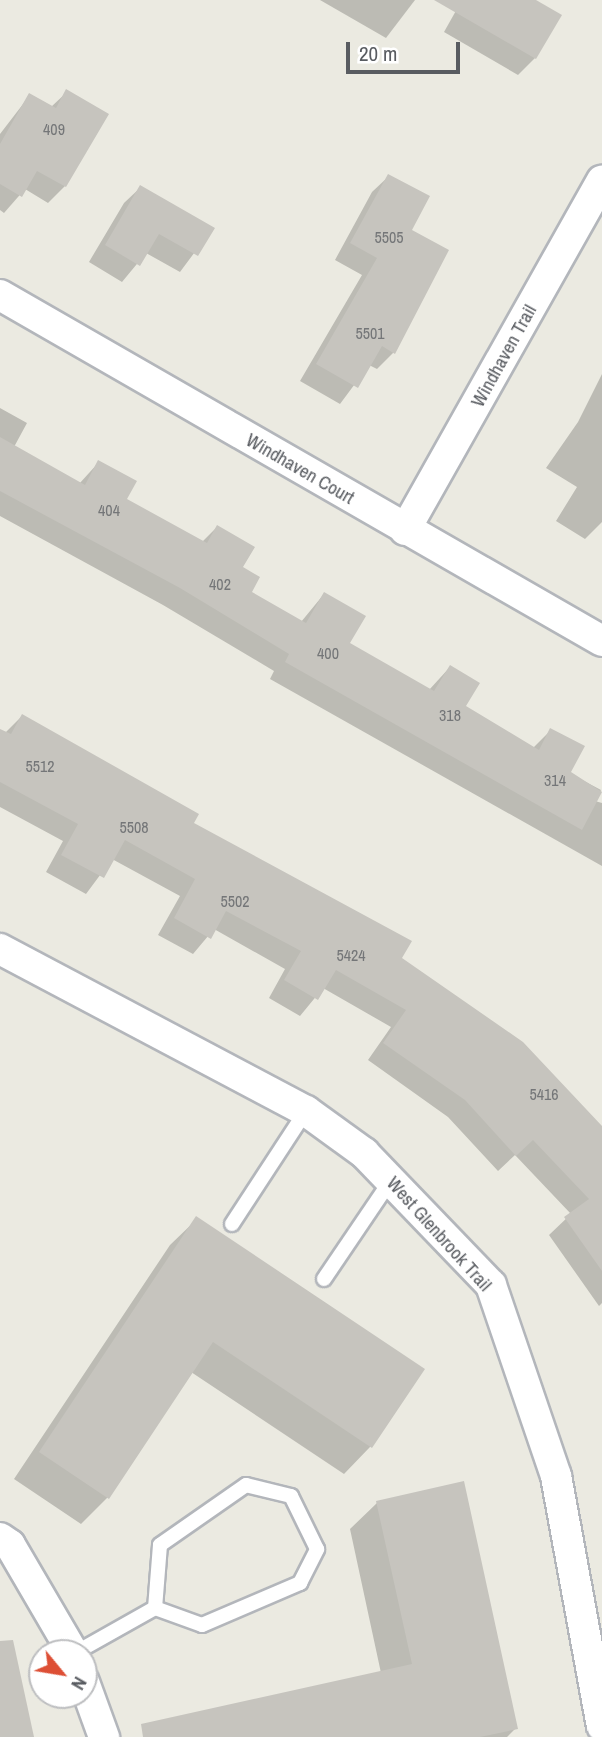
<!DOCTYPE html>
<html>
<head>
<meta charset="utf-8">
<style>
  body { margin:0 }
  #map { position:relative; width:602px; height:1737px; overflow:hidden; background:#ebeae1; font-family:"Archivo Narrow",sans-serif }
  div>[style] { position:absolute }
  .shadow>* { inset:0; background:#0003 }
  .building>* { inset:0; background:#c6c4be }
  .roads { filter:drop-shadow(2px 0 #b3b6bb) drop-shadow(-2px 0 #b3b6bb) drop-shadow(0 2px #b3b6bb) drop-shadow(0 -2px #b3b6bb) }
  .lane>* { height:14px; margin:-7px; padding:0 7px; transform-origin:7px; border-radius:7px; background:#fff }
  .street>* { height:30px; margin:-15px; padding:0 15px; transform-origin:15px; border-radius:15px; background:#fff }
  span { translate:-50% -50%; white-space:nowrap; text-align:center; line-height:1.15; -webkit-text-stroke:6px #fff; paint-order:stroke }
  .number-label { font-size:16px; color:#747678 }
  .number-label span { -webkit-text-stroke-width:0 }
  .street-label { font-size:19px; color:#595c61 }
  .north { position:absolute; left:28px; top:1639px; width:70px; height:70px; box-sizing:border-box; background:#fff; border:2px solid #bdbec0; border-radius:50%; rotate:120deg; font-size:19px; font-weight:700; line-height:28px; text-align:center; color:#595c61 }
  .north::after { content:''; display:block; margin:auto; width:24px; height:32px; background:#dd4f35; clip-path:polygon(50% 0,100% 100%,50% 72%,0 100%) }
  .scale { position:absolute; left:346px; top:42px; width:114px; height:32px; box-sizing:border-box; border:4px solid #595c61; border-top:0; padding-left:9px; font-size:21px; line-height:24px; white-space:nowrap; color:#595c61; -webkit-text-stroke:5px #fff; paint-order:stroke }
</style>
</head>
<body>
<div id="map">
  <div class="shadow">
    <div style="clip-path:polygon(320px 0,415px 0,386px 38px)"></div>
    <div style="clip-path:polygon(462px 0,533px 0,535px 58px,518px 75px,444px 32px)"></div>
    <div style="clip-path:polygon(67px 92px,65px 186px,48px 203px,25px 189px,4px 213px,0 210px,0 134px,30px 95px,51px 107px)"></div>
    <div style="clip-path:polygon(389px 176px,393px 353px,377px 369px,369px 365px,340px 404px,300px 381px,362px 275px,335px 260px,372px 192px)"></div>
    <div style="clip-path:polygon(141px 187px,212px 229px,180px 272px,146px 253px,122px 282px,89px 262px,124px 203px)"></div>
    <div style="clip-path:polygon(602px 374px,602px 522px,585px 539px,556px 521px,577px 487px,546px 468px,578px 422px)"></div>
    <div style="clip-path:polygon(0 408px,27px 423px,14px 447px,79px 484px,99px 462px,124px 499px,202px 542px,217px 527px,241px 568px,249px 592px,301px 622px,324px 594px,348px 644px,429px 690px,450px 667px,464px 707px,533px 748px,551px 730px,569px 773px,601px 790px,595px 801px,602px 803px,602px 866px,270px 679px,274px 671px,163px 605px,0 516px)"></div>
    <div style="clip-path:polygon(22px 716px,400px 958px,602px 1151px,602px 1303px,599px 1306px,549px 1235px,571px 1214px,515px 1155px,498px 1171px,448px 1117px,368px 1060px,391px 1027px,323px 988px,300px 1016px,269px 998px,285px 969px,214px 929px,193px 954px,158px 935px,180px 896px,112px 859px,86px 894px,46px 872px,63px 841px,0 807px,0 731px,5px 733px)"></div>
    <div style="clip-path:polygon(197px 1219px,422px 1370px,370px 1447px,344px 1474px,191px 1372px,107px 1498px,81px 1524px,14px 1479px,170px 1245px)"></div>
    <div style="clip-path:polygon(377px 1503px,516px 1728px,507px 1737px,156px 1737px,381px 1673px,350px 1529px)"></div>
  </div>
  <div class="building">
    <div style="clip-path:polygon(434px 0,536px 0,562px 15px,536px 59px)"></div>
    <div style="clip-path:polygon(66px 89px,109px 114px,66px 187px,37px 171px,22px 197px,0 184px,0 144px,29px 93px,56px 108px)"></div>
    <div style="clip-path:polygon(388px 174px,430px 196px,412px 230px,449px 250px,395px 354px,382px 346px,358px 388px,316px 364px,377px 258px,350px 243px)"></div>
    <div style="clip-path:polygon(140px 185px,215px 228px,198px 256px,159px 234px,140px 266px,105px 245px)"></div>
    <div style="clip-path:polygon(0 437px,85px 485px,98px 460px,137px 481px,127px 499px,207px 543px,217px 525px,255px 547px,243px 567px,260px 577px,252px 592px,306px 623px,324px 592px,366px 616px,350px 643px,434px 691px,450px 665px,480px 683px,466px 706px,539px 750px,550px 728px,585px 746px,571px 772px,602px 792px,582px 830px,285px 662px,289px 654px,180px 588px,0 491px)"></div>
    <div style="clip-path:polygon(22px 714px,199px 814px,194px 823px,412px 941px,402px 958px,523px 1042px,602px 1126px,602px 1271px,564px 1217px,589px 1199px,533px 1140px,516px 1156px,465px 1100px,383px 1043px,406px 1010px,336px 970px,318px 1000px,284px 980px,301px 951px,226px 911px,211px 939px,174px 918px,195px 879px,125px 840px,104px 878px,61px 855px,78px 824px,0 782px,0 729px,11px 734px)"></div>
    <div style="clip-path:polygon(196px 1216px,425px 1369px,372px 1448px,213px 1342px,109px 1499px,39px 1452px)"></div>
    <div style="clip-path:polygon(464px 1481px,518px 1729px,480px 1737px,143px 1737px,141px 1724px,412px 1664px,376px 1501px)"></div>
    <div style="clip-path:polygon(13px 1640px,34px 1737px,0 1737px,0 1641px)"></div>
  </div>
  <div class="roads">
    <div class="lane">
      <div style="left:232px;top:1224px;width:135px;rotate:-56.8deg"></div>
      <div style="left:324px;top:1279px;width:120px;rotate:-55.9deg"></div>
      <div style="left:75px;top:1653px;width:92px;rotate:-29.4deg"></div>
      <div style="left:155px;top:1608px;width:50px;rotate:19.9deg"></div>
      <div style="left:202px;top:1625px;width:107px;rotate:-23.2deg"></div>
      <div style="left:300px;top:1583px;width:38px;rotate:-63deg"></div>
      <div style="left:317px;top:1549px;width:59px;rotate:-116.1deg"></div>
      <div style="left:291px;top:1496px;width:46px;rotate:-166.3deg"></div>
      <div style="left:246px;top:1485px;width:105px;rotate:145.1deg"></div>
      <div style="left:160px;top:1545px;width:63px;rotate:94.5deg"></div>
    </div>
    <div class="street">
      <div style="left:0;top:295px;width:694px;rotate:29.89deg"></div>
      <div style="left:405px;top:530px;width:401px;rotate:-60.6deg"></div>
      <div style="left:0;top:949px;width:346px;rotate:27.9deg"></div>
      <div style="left:306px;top:1111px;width:72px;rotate:35.9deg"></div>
      <div style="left:364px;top:1153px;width:183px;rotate:46.1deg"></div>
      <div style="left:491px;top:1285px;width:202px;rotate:71.2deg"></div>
      <div style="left:556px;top:1476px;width:254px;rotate:79.6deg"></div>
      <div style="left:0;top:1538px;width:12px;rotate:35deg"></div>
      <div style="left:10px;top:1545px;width:125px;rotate:59.7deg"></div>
      <div style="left:84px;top:1682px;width:59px;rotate:70deg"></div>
    </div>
  </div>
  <div class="number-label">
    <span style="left:54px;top:129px">409</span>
    <span style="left:389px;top:237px">5505</span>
    <span style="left:370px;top:333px">5501</span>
    <span style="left:109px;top:510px">404</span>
    <span style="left:220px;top:584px">402</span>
    <span style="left:328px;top:653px">400</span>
    <span style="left:450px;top:715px">318</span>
    <span style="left:40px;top:766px">5512</span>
    <span style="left:555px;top:780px">314</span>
    <span style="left:134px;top:827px">5508</span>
    <span style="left:235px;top:901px">5502</span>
    <span style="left:351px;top:955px">5424</span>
    <span style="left:544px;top:1094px">5416</span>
  </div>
  <div class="street-label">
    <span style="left:504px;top:356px;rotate:-61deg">Windhaven Trail</span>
    <span style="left:300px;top:469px;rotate:30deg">Windhaven Court</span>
    <span style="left:439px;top:1234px;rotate:48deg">West Glenbrook Trail</span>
  </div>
  <div class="north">N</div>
  <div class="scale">20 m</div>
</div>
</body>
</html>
